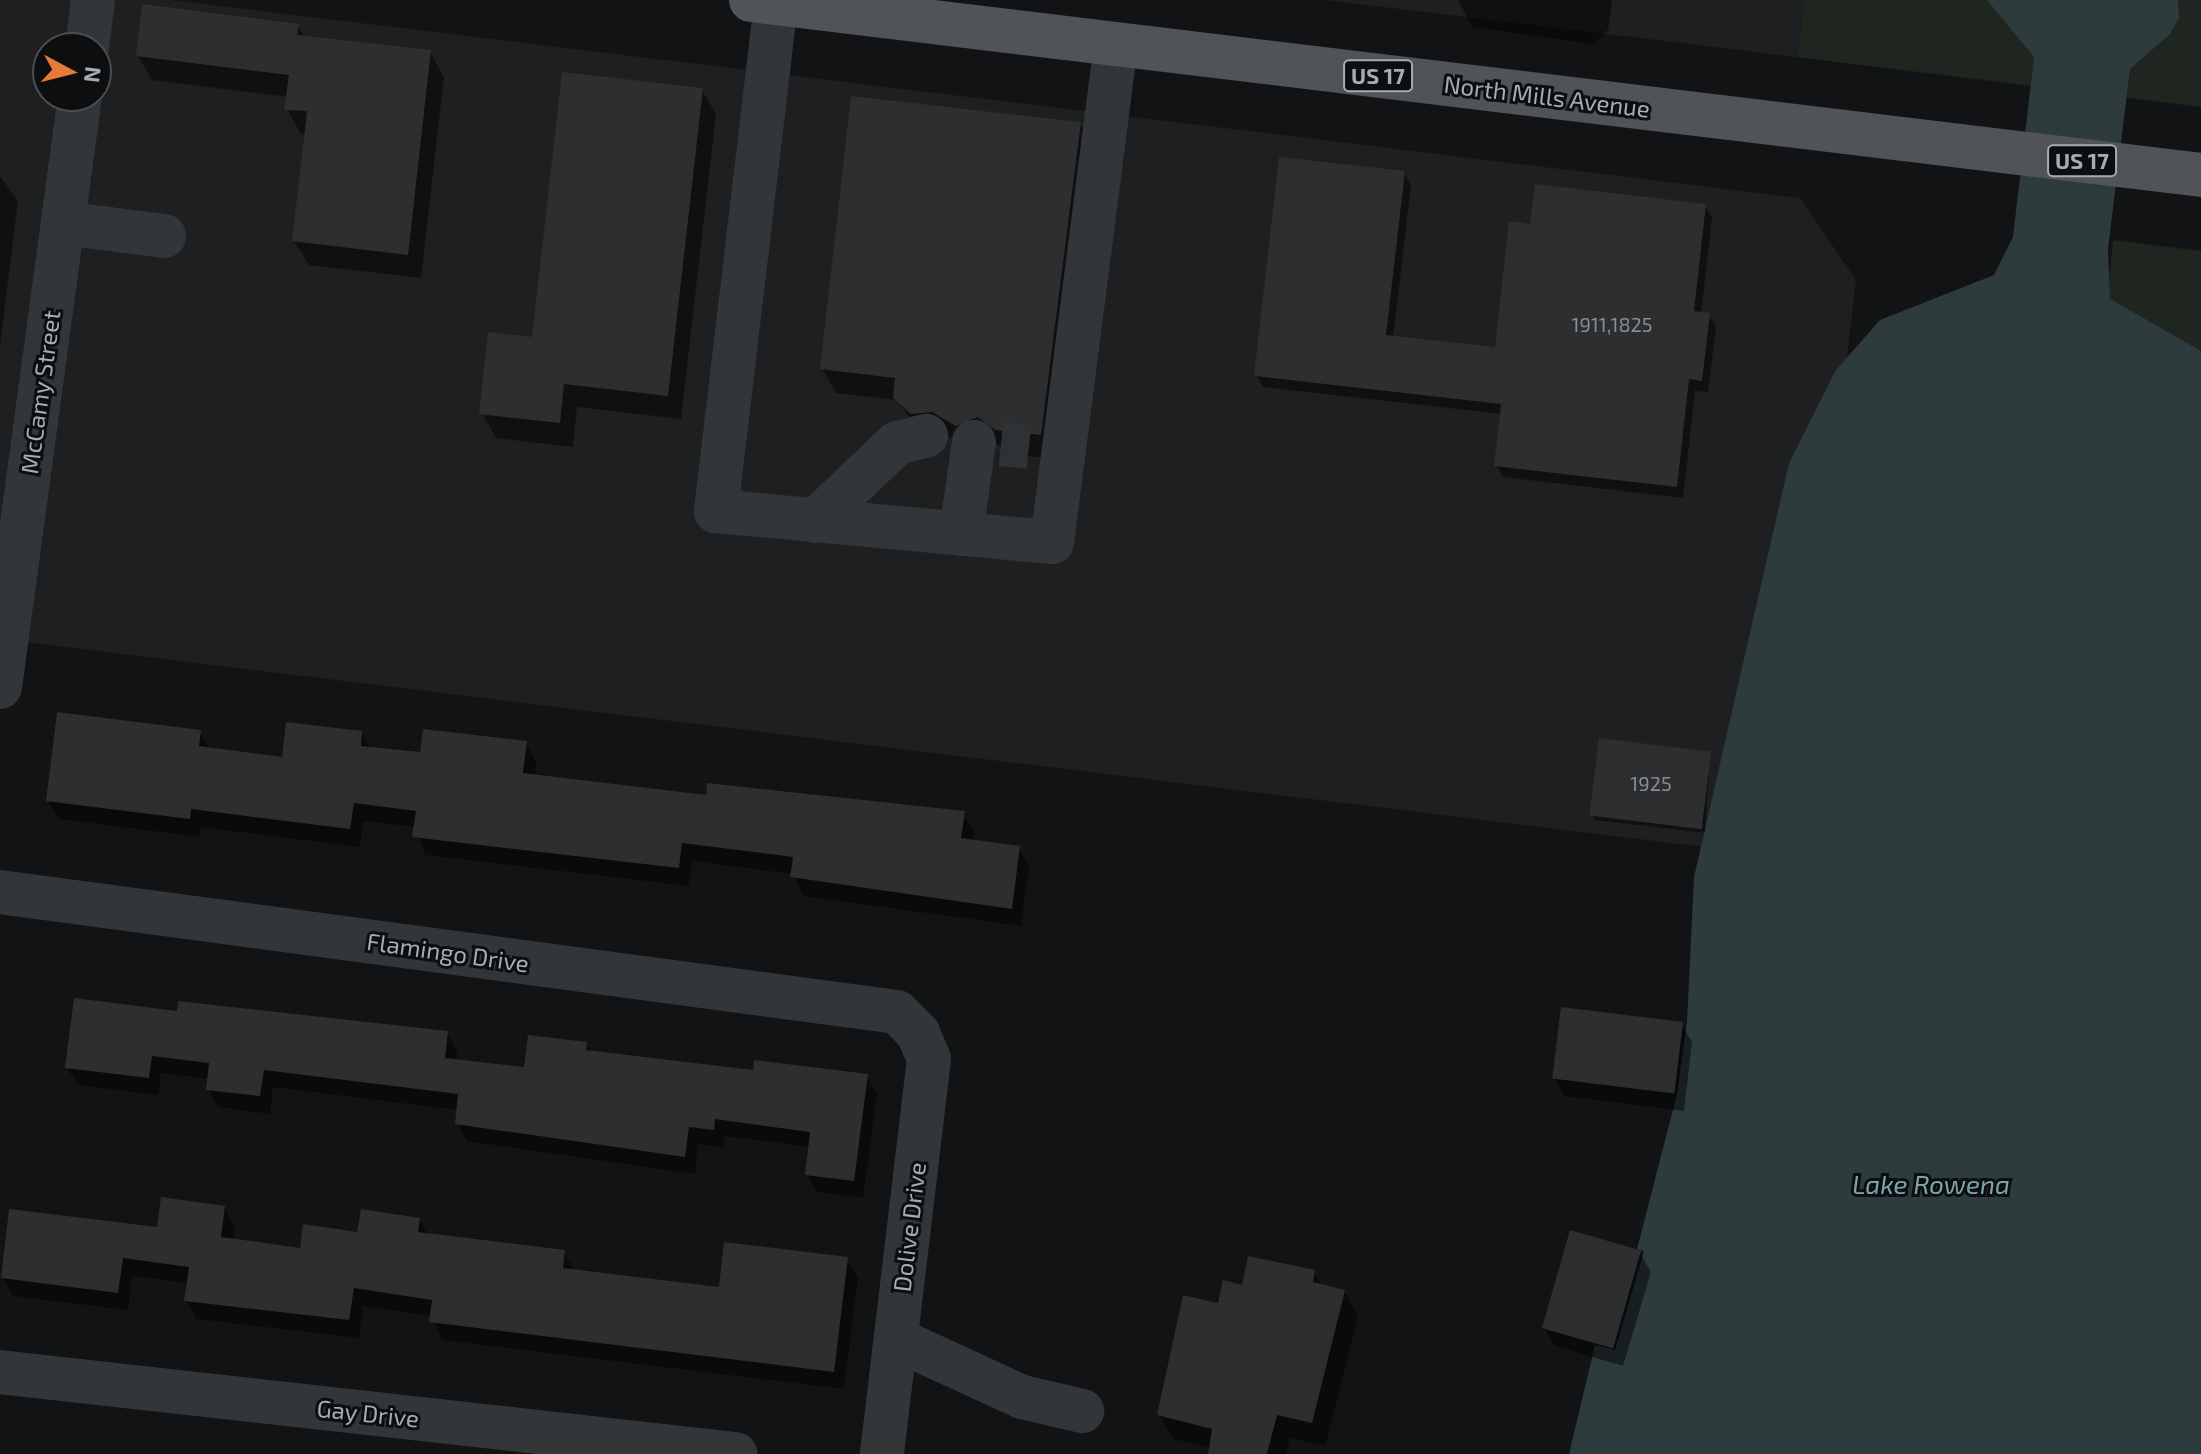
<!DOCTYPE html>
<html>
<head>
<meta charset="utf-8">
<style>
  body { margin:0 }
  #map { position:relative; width:2201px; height:1454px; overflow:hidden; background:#121314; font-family:"Exo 2",sans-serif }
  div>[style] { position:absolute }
  .built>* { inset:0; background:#1e1f21 }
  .green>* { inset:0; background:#1f261f }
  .water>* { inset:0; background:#2e3b3d }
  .shadow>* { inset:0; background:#0007 }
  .building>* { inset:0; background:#2d2e30; transform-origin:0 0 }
  .minor-tunnel>* { height:44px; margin-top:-22px; transform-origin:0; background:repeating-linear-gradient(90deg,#2f3234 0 44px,transparent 0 66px) }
  .minor>* { height:44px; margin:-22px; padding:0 22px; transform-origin:22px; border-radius:22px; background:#333638 }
  .major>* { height:44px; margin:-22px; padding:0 22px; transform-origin:22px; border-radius:22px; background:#505357 }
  span { translate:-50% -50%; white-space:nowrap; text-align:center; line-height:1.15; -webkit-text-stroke:6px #0d0e0f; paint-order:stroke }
  .number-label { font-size:20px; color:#878d92 }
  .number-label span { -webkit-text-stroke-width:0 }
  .shield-label span { padding:2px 6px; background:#0d0e0f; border:2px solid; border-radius:6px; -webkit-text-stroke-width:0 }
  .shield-label { font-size:22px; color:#a5adb3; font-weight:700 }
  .street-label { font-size:24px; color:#a5adb3 }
  .water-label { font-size:26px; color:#7da4ad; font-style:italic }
  .north { position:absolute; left:32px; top:32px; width:80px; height:80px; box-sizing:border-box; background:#0d0e0f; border:2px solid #4a4e51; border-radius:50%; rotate:97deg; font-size:22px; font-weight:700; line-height:32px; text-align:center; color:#a5adb3 }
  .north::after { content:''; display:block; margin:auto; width:28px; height:36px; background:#e57a39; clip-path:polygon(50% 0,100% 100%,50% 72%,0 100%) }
</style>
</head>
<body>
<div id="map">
  <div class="built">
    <div style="clip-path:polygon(evenodd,0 0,171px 0,1800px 198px,1856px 280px,1787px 857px,0 639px,0 0,48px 48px,96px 48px,96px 96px,48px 96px,48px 48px)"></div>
    <div style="clip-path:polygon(1325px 0,1804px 0,1797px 57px)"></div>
  </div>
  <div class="green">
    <div style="clip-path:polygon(1804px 0,2201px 0,2201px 107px,1797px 57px)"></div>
    <div style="clip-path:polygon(2113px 240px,2201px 251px,2201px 545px,2088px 499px)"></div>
  </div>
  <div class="water">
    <div style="clip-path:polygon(1987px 0,2178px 0,2179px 18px,2170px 34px,2130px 69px,2108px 249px,2110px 299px,2201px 351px,2201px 1454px,1569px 1454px,1595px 1345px,1615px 1350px,1644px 1251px,1637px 1249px,1677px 1094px,1687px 1022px,1694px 877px,1789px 463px,1836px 370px,1880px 320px,1994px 275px,2013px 237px,2034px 57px)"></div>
  </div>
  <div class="shadow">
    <div style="clip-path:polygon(1458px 0,1611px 0,1612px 3px,1608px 30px,1593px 44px,1472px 27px)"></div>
    <div style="clip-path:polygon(298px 26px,304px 37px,430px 52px,444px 77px,421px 278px,309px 265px,294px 241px,307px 134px,301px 134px,287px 109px,288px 97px,152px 80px,138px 56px)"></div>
    <div style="clip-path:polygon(702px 90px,716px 114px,681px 419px,577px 407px,573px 447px,496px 438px,482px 413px)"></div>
    <div style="clip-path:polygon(1080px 124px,1094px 148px,1054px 459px,1011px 454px,993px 441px,971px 449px,948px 436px,926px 438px,896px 400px,836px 393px,822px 368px)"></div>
    <div style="clip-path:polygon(1404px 173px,1411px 185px,1393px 338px,1497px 349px,1532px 226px,1705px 206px,1712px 218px,1701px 314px,1709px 315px,1716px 327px,1708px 392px,1695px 391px,1683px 498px,1503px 477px,1496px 465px,1502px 414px,1263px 387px,1256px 375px)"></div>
    <div style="clip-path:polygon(0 176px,18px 201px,0 346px)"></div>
    <div style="clip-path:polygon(199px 732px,210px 749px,284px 759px,361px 733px,370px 749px,422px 755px,526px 743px,536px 762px,535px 776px,707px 798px,963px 813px,974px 831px,973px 841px,1019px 848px,1029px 866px,1021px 926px,803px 896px,793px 874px,692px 861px,689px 886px,425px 855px,415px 827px,363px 821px,360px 847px,201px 827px,200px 837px,59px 819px,48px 801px)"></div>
    <div style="clip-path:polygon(1710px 753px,1705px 833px,1595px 820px,1592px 815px)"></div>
    <div style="clip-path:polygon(179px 1013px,447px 1033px,457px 1051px,456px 1061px,526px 1069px,586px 1044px,591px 1052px,755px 1072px,866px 1076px,877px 1094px,863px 1198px,817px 1192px,807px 1174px,810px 1147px,725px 1136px,723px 1147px,698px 1144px,695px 1174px,467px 1141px,457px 1123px,458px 1110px,273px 1087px,270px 1114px,218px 1107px,208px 1089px,209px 1079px,161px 1073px,158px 1095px,78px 1085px,67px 1068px)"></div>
    <div style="clip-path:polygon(1681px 1024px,1692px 1042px,1684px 1111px,1565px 1096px,1554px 1078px)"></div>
    <div style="clip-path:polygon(224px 1208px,235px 1226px,233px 1241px,301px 1250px,419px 1219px,428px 1235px,563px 1252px,575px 1271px,721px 1289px,847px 1259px,858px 1278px,844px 1389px,442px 1340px,432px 1316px,363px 1306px,359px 1338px,197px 1319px,186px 1301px,188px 1283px,132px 1276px,128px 1310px,13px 1296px,3px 1278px)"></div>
    <div style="clip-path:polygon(1640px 1253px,1651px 1272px,1623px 1366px,1555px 1346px,1544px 1328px)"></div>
    <div style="clip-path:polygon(1313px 1271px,1322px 1286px,1344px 1291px,1358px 1316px,1325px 1446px,1290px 1438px,1286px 1454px,1210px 1454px,1211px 1448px,1173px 1439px,1159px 1414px,1219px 1306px,1243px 1287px)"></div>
  </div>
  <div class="building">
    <div style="clip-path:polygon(142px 4px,299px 24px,297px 35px,431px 50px,408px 255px,292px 241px,307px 111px,284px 110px,289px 75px,136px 56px)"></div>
    <div style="clip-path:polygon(562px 72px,703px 88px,668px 396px,564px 384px,560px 423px,479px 414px,488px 332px,532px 337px)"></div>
    <div style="clip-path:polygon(851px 96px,1081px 122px,1041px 435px,995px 430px,978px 417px,956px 426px,932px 412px,911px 414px,893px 398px,895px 378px,820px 369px)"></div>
    <div style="clip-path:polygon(1279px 157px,1405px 171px,1386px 335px,1495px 347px,1509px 221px,1530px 224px,1535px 184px,1706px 204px,1694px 311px,1710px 313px,1702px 381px,1689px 379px,1677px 487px,1494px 466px,1501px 404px,1254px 376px)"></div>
    <div style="clip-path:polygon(57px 712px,201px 730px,199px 746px,282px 757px,286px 722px,362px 731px,361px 746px,420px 752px,423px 729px,527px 741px,523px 773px,706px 795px,707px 783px,965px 811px,961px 838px,1020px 846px,1012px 909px,790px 877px,793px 857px,682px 843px,679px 868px,412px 837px,416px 811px,354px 803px,350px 829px,191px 809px,190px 819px,46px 801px)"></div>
    <div style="left:1599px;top:738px;width:113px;height:78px;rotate:7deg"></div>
    <div style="clip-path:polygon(74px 998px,177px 1011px,178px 1001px,448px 1031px,445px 1058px,524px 1067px,528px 1035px,587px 1042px,586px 1050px,753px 1070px,754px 1060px,868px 1074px,854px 1181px,805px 1175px,810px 1132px,715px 1119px,714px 1130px,689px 1127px,685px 1157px,455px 1124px,458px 1094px,264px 1070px,260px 1096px,206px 1090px,209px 1063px,152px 1056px,149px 1078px,65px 1068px)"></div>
    <div style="left:1561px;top:1007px;width:123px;height:72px;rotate:7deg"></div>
    <div style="clip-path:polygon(161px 1197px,225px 1206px,221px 1237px,300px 1248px,303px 1224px,357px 1232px,361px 1209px,420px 1218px,418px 1232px,565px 1250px,563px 1268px,719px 1287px,724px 1242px,848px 1257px,834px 1372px,429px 1322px,432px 1300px,354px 1288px,349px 1320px,184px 1301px,189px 1267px,123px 1258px,118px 1293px,1px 1278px,9px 1209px,157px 1227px)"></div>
    <div style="left:1570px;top:1230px;width:74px;height:102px;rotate:16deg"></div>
    <div style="clip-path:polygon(1248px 1256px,1315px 1270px,1313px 1282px,1345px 1290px,1312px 1423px,1277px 1415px,1267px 1454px,1208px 1454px,1212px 1429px,1157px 1415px,1183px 1295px,1218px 1303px,1223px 1280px,1242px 1285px)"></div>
  </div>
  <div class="minor-tunnel">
    <div style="left:1001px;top:444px;width:28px;rotate:6deg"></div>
  </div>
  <div class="minor">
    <div style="left:776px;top:3px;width:512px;rotate:96.74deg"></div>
    <div style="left:716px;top:511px;width:337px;rotate:5.3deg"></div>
    <div style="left:1052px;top:542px;width:502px;rotate:-82.68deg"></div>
    <div style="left:87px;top:48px;width:48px;rotate:-82.9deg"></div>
    <div style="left:63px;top:223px;width:102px;rotate:7.3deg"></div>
    <div style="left:815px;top:521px;width:113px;rotate:-43.6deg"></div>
    <div style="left:897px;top:443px;width:30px;rotate:-14deg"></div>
    <div style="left:961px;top:534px;width:93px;rotate:-82deg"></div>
    <div style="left:0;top:687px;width:596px;rotate:-82.29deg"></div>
    <div style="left:0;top:892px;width:905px;rotate:7.62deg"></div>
    <div style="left:897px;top:1012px;width:30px;rotate:45deg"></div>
    <div style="left:918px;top:1033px;width:28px;rotate:67deg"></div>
    <div style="left:929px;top:1059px;width:398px;rotate:96.8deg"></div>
    <div style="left:896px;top:1339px;width:139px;rotate:24.7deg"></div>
    <div style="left:1022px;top:1397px;width:62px;rotate:13.1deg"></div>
    <div style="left:0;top:1372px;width:740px;rotate:6.37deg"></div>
  </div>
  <div class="major">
    <div style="left:751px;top:0;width:1461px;rotate:6.88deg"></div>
  </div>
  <div class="number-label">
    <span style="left:1612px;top:324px">1911,1825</span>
    <span style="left:1651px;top:783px">1925</span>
  </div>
  <div class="shield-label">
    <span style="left:1378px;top:76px">US 17</span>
    <span style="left:2082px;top:161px">US 17</span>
  </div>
  <div class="street-label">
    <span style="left:1547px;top:96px;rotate:7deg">North Mills Avenue</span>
    <span style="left:40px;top:392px;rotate:-82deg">McCamy Street</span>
    <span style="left:448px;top:952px;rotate:8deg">Flamingo Drive</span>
    <span style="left:909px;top:1227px;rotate:-83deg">Dolive Drive</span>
    <span style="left:368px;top:1413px;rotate:6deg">Gay Drive</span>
  </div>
  <div class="water-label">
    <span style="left:1931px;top:1184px">Lake Rowena</span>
  </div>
  <div class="north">N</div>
</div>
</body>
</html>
